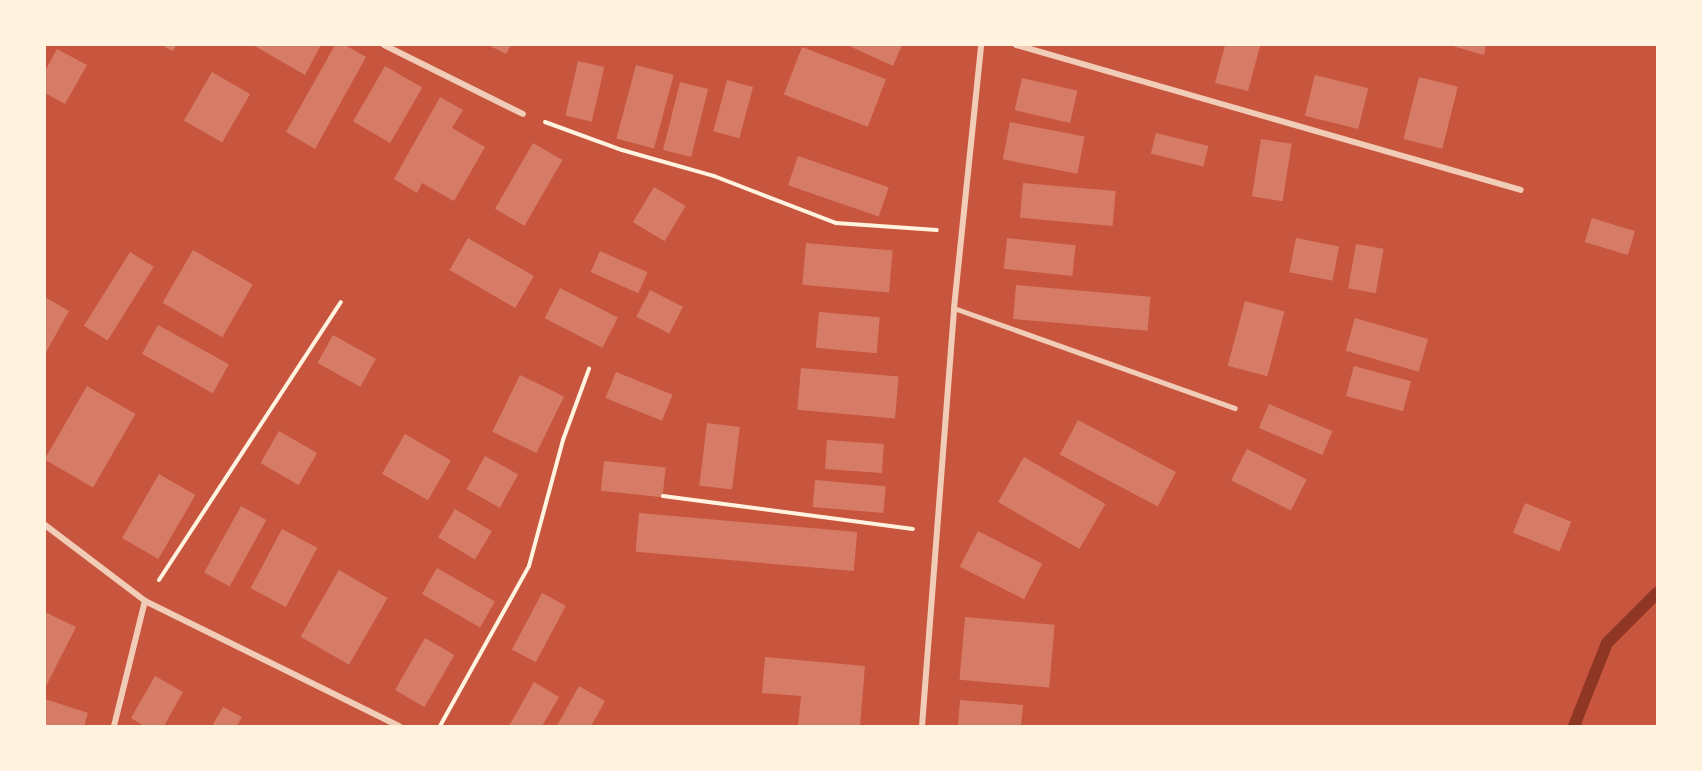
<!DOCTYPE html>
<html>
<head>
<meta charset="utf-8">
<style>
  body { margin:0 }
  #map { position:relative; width:1702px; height:771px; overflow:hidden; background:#c8553d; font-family:Helvetica,sans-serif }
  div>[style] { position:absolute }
  .stream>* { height:12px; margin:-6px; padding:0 6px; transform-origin:6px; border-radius:6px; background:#8f3625 }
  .building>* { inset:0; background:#d67c66; transform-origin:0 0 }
  .path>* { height:4px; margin:-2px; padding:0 2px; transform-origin:2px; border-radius:2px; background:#fff3e0 }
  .service>* { height:4.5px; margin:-2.25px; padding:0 2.25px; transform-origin:2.25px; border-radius:2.25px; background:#f1ccb7 }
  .minor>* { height:6px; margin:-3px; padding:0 3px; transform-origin:3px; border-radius:3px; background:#f1ccb7 }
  span { translate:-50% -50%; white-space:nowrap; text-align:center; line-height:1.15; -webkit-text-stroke:6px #fff3e0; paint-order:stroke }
  .frame { position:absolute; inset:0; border:46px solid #fff3e0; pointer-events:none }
</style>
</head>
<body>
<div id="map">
  <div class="stream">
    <div style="left:1574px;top:726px;width:89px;rotate:-68.3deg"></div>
    <div style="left:1607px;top:643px;width:71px;rotate:-45deg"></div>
  </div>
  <div class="building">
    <div style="clip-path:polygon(161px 45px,176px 45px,173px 51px)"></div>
    <div style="clip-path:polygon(253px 45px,321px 45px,305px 75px)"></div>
    <div style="clip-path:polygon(335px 45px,345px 45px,366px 57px,315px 149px,286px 132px)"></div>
    <div style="clip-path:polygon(488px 45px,511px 45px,506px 54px)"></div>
    <div style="clip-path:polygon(847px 45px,902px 45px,893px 66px)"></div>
    <div style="clip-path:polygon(1225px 45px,1260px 46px,1248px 91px,1215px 83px)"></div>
    <div style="clip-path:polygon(1449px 45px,1486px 45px,1484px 55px)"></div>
    <div style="left:802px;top:47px;width:90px;height:51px;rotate:21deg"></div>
    <div style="clip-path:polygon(57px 49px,87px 65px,65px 104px,45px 93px,45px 71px)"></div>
    <div style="left:578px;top:61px;width:27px;height:56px;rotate:13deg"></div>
    <div style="left:636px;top:65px;width:39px;height:76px;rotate:15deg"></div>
    <div style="left:385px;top:66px;width:43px;height:64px;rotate:30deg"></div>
    <div style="left:212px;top:72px;width:44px;height:56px;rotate:30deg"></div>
    <div style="left:1315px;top:75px;width:55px;height:42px;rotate:14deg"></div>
    <div style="left:1419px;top:77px;width:40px;height:64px;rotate:14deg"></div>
    <div style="left:1022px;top:78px;width:57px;height:33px;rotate:13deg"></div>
    <div style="left:727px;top:80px;width:27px;height:53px;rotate:15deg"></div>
    <div style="left:680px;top:82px;width:29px;height:70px;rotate:14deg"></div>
    <div style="clip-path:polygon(440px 97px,463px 110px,452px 128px,485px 147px,454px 201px,422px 183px,417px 193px,394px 179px)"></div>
    <div style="left:1010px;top:122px;width:76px;height:38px;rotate:11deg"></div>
    <div style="left:1156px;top:133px;width:54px;height:21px;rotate:14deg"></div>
    <div style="left:1261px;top:139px;width:31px;height:58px;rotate:9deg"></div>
    <div style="left:533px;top:143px;width:34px;height:76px;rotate:30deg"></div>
    <div style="left:798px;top:156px;width:96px;height:31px;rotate:19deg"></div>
    <div style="left:1023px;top:183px;width:93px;height:35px;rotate:5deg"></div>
    <div style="left:654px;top:187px;width:37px;height:41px;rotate:31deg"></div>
    <div style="left:1592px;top:218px;width:45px;height:25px;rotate:17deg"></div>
    <div style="left:468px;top:238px;width:76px;height:37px;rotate:30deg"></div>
    <div style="left:1007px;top:238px;width:69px;height:31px;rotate:6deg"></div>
    <div style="left:1296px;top:238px;width:44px;height:35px;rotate:11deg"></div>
    <div style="left:806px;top:243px;width:87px;height:42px;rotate:5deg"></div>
    <div style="left:1356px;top:244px;width:28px;height:45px;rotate:10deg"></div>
    <div style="left:193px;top:250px;width:69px;height:61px;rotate:30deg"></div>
    <div style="left:600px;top:251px;width:52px;height:23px;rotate:24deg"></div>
    <div style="left:130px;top:252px;width:28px;height:87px;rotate:32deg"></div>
    <div style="left:1016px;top:285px;width:135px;height:34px;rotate:5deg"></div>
    <div style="left:560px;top:288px;width:65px;height:34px;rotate:27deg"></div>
    <div style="left:650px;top:290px;width:37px;height:30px;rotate:27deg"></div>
    <div style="clip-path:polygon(45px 297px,69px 311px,45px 354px)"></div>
    <div style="left:1245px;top:301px;width:41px;height:67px;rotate:15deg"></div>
    <div style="left:819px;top:312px;width:61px;height:36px;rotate:5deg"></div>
    <div style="left:1355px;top:318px;width:76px;height:34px;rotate:16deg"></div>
    <div style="left:158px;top:325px;width:81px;height:33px;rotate:29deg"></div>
    <div style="left:333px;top:335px;width:49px;height:32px;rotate:29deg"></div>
    <div style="left:1354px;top:366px;width:59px;height:31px;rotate:15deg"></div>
    <div style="left:801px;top:368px;width:98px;height:42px;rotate:5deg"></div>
    <div style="left:616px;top:372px;width:61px;height:28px;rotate:22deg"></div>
    <div style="left:520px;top:375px;width:49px;height:63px;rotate:26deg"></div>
    <div style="left:87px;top:386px;width:56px;height:85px;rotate:30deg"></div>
    <div style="left:1269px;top:404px;width:69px;height:26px;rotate:23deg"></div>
    <div style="left:1078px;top:420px;width:111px;height:39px;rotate:28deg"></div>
    <div style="left:707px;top:423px;width:33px;height:63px;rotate:7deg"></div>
    <div style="left:279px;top:431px;width:44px;height:37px;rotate:30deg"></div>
    <div style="left:405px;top:434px;width:53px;height:46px;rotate:30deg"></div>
    <div style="left:827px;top:440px;width:57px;height:29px;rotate:4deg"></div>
    <div style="left:1247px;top:449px;width:67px;height:35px;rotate:27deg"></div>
    <div style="left:485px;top:456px;width:38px;height:38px;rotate:29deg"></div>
    <div style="left:1024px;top:457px;width:94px;height:52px;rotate:30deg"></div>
    <div style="left:604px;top:461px;width:62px;height:30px;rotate:6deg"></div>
    <div style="left:159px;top:474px;width:42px;height:74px;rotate:30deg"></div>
    <div style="left:815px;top:480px;width:71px;height:27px;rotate:5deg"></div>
    <div style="left:1525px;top:503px;width:50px;height:32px;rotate:22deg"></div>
    <div style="left:241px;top:506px;width:29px;height:76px;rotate:29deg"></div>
    <div style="left:455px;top:509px;width:43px;height:33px;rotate:31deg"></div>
    <div style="left:639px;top:513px;width:219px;height:39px;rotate:5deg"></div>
    <div style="left:282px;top:529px;width:40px;height:67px;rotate:28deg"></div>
    <div style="left:978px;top:531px;width:72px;height:40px;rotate:27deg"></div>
    <div style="left:437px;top:568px;width:67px;height:30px;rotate:30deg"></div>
    <div style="left:339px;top:570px;width:56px;height:77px;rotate:30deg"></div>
    <div style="left:542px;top:593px;width:27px;height:64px;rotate:28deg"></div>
    <div style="clip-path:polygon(45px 612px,76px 627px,45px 688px)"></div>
    <div style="left:965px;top:617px;width:90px;height:63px;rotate:5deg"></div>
    <div style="left:425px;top:638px;width:34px;height:60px;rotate:30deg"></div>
    <div style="clip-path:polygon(765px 657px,865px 666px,860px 726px,798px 726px,801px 696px,762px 693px)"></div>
    <div style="clip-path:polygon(155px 676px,183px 692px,164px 726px,144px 726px,131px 718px)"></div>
    <div style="clip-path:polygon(534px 682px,559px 697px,542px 726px,509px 726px)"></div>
    <div style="clip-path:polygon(579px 686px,605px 701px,591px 726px,557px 726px)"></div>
    <div style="clip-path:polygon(45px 699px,88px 713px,84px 726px,45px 726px)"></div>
    <div style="clip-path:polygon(960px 700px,1023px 705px,1021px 726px,958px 726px)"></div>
    <div style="clip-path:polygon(223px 707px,242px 717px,237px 726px,212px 726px)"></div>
  </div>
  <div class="path">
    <div style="left:545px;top:122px;width:82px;rotate:20deg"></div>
    <div style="left:622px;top:150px;width:96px;rotate:15.8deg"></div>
    <div style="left:714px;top:176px;width:131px;rotate:21.1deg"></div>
    <div style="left:836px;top:223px;width:101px;rotate:4deg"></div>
    <div style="left:663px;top:496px;width:252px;rotate:7.5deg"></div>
    <div style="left:159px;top:580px;width:332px;rotate:-56.8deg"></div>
    <div style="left:440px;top:726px;width:183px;rotate:-60.9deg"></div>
    <div style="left:529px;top:566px;width:131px;rotate:-74.9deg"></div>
    <div style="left:563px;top:440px;width:76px;rotate:-69.9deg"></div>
  </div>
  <div class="service">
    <div style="left:954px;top:308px;width:298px;rotate:19.6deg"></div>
  </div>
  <div class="minor">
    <div style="left:384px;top:45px;width:155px;rotate:26.4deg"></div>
    <div style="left:1016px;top:45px;width:525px;rotate:16.02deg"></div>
    <div style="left:45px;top:525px;width:126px;rotate:37.2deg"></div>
    <div style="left:145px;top:601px;width:283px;rotate:26.2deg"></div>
    <div style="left:114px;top:726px;width:129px;rotate:-76.1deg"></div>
    <div style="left:922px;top:726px;width:419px;rotate:-85.6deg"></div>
    <div style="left:954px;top:308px;width:264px;rotate:-84.1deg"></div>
  </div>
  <div class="frame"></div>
</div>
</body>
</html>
